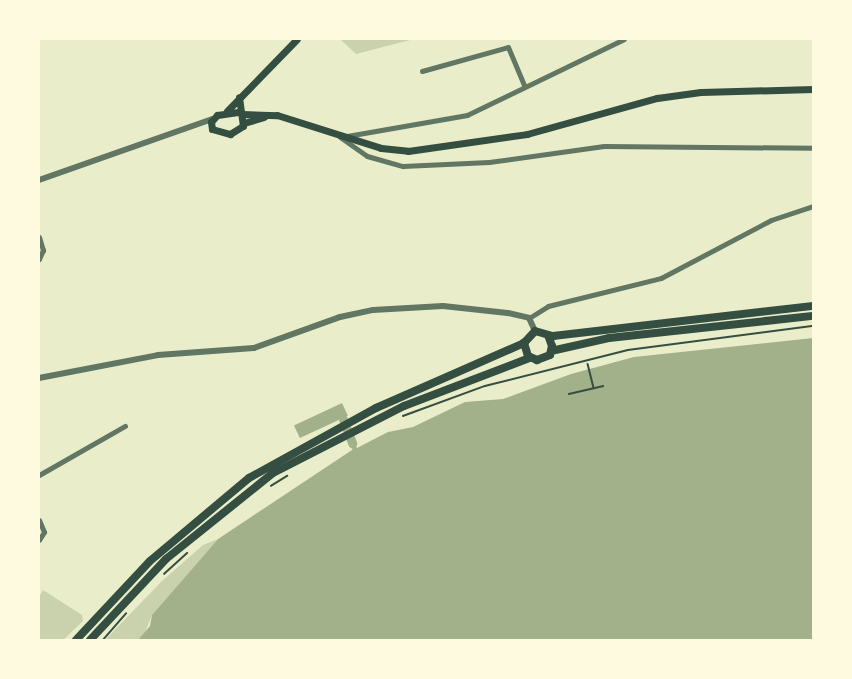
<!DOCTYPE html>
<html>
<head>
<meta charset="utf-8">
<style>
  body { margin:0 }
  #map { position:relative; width:852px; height:679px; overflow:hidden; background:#e9edc9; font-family:"PT Sans",sans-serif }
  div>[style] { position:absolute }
  .green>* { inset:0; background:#cad2ad }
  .water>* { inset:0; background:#a3b18a; transform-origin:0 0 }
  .canal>* { height:9px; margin:-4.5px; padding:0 4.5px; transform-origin:4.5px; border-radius:4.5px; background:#a3b18a }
  .path>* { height:1.5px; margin:-0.75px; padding:0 0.75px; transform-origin:0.75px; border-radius:0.75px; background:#344e41 }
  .minor>* { height:5px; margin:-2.5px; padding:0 2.5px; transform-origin:2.5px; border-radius:2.5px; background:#617663 }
  .tertiary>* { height:6px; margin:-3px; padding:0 3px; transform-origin:3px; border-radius:3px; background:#617663 }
  .secondary>* { height:7px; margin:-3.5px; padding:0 3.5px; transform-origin:3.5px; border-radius:3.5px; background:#344e41 }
  .primary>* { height:8px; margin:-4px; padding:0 4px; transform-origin:4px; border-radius:4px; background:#344e41 }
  span { translate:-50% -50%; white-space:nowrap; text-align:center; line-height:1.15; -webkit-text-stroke:6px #fefae0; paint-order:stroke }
  .frame { position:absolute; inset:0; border:40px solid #fefae0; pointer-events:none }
</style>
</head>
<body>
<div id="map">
  <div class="green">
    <div style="clip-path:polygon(340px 39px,414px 39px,356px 54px)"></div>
    <div style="clip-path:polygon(218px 539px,152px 615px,144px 635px,138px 640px,105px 640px,161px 582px,203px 545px)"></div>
    <div style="clip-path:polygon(43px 590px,82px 615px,83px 621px,63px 640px,39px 640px,39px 597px)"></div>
  </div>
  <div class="water">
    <div style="clip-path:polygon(813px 338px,813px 640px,138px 640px,150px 626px,152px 615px,218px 539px,352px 450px,354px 442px,357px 448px,388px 432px,413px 427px,465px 402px,503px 399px,571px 374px,634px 357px)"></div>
    <div style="left:342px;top:403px;width:14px;height:53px;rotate:65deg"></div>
  </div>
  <div class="canal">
    <div style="left:343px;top:419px;width:26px;rotate:69deg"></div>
  </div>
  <div class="path">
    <div style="left:588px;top:364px;width:25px;rotate:76deg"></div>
    <div style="left:569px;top:394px;width:35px;rotate:-13deg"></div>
    <div style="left:403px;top:416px;width:87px;rotate:-20.1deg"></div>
    <div style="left:485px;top:386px;width:147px;rotate:-14.1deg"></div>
    <div style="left:628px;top:350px;width:187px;rotate:-7.4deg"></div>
    <div style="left:271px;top:486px;width:19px;rotate:-32deg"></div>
    <div style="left:164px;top:574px;width:31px;rotate:-42deg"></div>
    <div style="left:103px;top:640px;width:35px;rotate:-49deg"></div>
  </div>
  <div class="minor">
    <div style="left:422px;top:71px;width:89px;rotate:-15.6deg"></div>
    <div style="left:508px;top:47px;width:41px;rotate:67.2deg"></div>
    <div style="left:347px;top:136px;width:122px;rotate:-9.9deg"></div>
    <div style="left:467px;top:115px;width:174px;rotate:-25.8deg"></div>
    <div style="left:340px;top:137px;width:33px;rotate:35deg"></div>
    <div style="left:367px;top:156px;width:37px;rotate:16deg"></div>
    <div style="left:403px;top:166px;width:86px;rotate:-2.7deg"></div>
    <div style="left:489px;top:162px;width:116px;rotate:-7.9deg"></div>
    <div style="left:604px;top:146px;width:209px;rotate:0.5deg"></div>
    <div style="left:39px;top:237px;width:14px;rotate:73deg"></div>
    <div style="left:43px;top:250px;width:10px;rotate:114deg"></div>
    <div style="left:529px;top:318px;width:22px;rotate:-32deg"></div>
    <div style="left:548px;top:306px;width:116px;rotate:-13.9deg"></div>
    <div style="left:661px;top:278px;width:124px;rotate:-27.8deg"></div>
    <div style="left:771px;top:220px;width:44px;rotate:-18.4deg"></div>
    <div style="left:39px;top:475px;width:99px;rotate:-29.7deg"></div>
    <div style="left:39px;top:520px;width:13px;rotate:67deg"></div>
    <div style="left:44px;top:532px;width:9px;rotate:122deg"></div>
  </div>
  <div class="tertiary">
    <div style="left:39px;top:180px;width:183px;rotate:-19.4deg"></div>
    <div style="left:39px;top:378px;width:121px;rotate:-10.9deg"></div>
    <div style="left:158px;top:355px;width:96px;rotate:-4.2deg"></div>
    <div style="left:254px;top:348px;width:91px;rotate:-19.8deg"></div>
    <div style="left:340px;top:317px;width:34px;rotate:-12deg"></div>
    <div style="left:373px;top:310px;width:70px;rotate:-3.3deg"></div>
    <div style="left:443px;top:306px;width:65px;rotate:6.1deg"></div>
    <div style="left:508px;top:313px;width:22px;rotate:13deg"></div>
    <div style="left:529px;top:318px;width:14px;rotate:65deg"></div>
  </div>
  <div class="secondary">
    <div style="left:227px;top:111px;width:100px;rotate:-45.8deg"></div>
    <div style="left:238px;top:112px;width:21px;rotate:172deg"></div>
    <div style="left:217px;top:115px;width:9px;rotate:131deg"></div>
    <div style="left:211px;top:122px;width:7px;rotate:82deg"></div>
    <div style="left:212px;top:129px;width:19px;rotate:16deg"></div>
    <div style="left:230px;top:134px;width:15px;rotate:-32deg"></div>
    <div style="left:243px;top:126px;width:29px;rotate:-98deg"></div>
    <div style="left:242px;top:114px;width:35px;rotate:2deg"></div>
    <div style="left:277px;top:115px;width:109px;rotate:17.6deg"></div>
    <div style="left:381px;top:148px;width:27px;rotate:6deg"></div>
    <div style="left:408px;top:151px;width:120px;rotate:-8.1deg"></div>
    <div style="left:527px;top:134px;width:135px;rotate:-15.5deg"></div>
    <div style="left:657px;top:98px;width:44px;rotate:-7.8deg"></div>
    <div style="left:701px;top:92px;width:112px;rotate:-1.5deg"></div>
    <div style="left:244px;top:123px;width:21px;rotate:-17deg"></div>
  </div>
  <div class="primary">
    <div style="left:548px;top:335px;width:12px;rotate:70deg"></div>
    <div style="left:552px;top:346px;width:9px;rotate:103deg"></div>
    <div style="left:550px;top:355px;width:14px;rotate:159deg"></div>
    <div style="left:537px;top:360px;width:10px;rotate:-156deg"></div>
    <div style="left:528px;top:356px;width:14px;rotate:-107deg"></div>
    <div style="left:524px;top:343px;width:16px;rotate:-47deg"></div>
    <div style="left:535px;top:331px;width:19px;rotate:16deg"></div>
    <div style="left:553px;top:336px;width:262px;rotate:-6.6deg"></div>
    <div style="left:551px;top:351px;width:59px;rotate:-12.6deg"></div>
    <div style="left:609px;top:338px;width:205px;rotate:-6.2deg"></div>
    <div style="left:76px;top:640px;width:108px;rotate:-46.9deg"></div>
    <div style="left:150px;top:561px;width:129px;rotate:-40deg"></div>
    <div style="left:249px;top:478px;width:145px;rotate:-28.9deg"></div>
    <div style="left:376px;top:408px;width:162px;rotate:-23.7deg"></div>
    <div style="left:90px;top:640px;width:111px;rotate:-46.8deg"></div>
    <div style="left:166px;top:559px;width:137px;rotate:-38.8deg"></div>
    <div style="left:273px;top:473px;width:147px;rotate:-27.1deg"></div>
    <div style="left:404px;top:406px;width:135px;rotate:-20.9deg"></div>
  </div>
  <div class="frame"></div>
</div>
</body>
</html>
